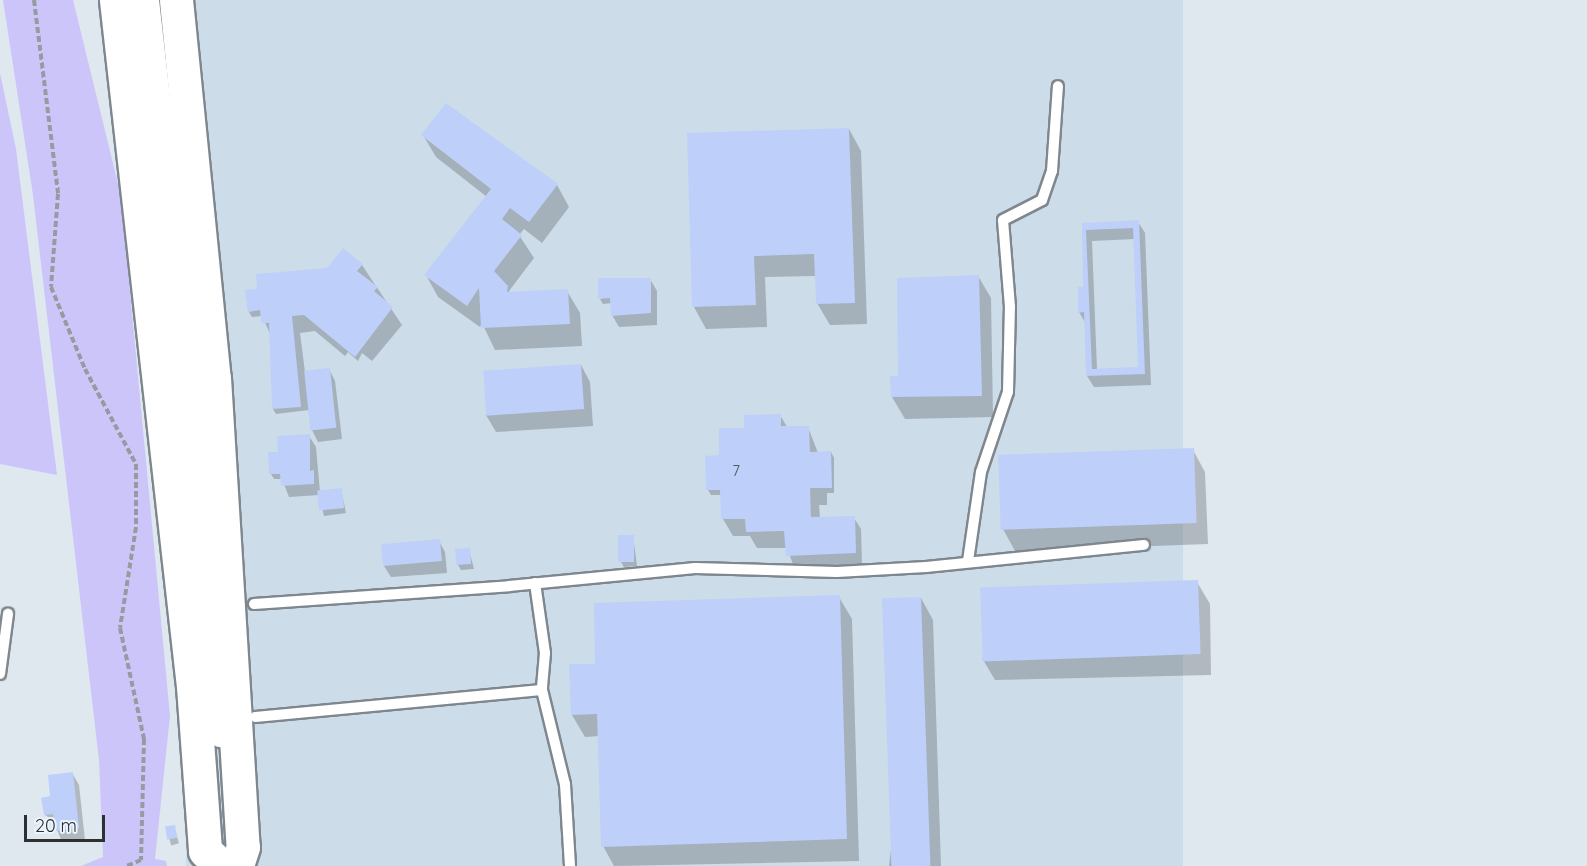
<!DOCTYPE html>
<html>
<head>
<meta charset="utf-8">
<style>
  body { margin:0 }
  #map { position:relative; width:1587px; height:866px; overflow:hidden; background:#dfe7ef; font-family:Quicksand,sans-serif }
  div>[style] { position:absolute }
  .built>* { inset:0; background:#cddce9; transform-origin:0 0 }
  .green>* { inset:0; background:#ccc5fa }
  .shadow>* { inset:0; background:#0003; transform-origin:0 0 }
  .building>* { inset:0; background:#becffa; transform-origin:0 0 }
  .path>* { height:4px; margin-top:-2px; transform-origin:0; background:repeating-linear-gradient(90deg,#959ba1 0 6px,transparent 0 9px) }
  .roads { filter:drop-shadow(2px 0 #7f878e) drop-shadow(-2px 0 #7f878e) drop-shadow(0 2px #7f878e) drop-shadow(0 -2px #7f878e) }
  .service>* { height:10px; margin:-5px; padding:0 5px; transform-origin:5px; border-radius:5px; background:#fff }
  .primary>* { height:33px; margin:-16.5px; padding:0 16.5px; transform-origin:16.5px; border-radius:16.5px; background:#fff }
  .trunk>* { height:33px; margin:-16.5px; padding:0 16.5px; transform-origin:16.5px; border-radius:16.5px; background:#fff }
  span { translate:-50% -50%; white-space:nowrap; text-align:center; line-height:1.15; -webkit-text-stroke:4.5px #ecf4fc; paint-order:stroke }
  .number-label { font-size:15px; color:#515865 }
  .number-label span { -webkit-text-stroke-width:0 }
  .scale { position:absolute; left:24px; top:815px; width:81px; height:27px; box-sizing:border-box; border:3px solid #2d3033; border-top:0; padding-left:8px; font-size:18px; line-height:21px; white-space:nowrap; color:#2d3033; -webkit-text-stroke:4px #ecf4fc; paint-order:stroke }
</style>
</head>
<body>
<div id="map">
  <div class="built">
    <div style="left:186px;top:0;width:997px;height:868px"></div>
  </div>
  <div class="green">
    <div style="clip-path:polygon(3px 0,73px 0,121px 196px,170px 716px,155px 859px,166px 861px,167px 866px,81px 866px,103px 857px,99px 760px,33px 195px)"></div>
    <div style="clip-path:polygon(0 73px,16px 149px,57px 475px,0 464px)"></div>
  </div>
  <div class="shadow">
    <div style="clip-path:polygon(849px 129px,861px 151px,867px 324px,830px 325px,817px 303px,816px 276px,765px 277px,767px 327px,706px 329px,694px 307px)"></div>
    <div style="clip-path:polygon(423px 135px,557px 185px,569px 207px,542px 243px,524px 229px,519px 235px,534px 258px,509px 291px,510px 294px,567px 291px,580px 313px,582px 346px,495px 350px,482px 323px,480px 327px,438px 297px,426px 275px,487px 197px,436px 157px)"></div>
    <div style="clip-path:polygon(evenodd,1138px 222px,1145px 233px,1151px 385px,1094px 387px,1087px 376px,1086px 324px,1079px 312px,1084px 288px,1083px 224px,1138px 222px,1135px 239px,1140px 368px,1097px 370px,1092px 241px,1135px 239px)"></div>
    <div style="clip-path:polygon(362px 265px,402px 325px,372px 361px,362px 353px,358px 361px,348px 352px,345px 356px,315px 331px,300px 333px,305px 372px,329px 369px,335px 381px,342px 439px,318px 442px,312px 430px,309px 410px,276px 414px,273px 409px,271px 336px,262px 316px,252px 317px,249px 312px,259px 290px)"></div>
    <div style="clip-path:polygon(978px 276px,991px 298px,993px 417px,905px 419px,892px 397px,900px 378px)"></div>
    <div style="clip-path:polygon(650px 279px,657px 291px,657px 325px,619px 327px,612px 315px,612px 303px,603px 304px,600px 299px)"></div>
    <div style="clip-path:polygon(581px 365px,590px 382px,593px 426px,496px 432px,486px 415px)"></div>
    <div style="clip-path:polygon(780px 415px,787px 427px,808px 427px,818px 453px,831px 452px,834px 458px,834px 493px,827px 493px,827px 505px,819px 505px,820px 518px,854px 518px,861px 529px,862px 564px,794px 567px,787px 548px,757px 548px,750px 536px,733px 536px,723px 519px,722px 495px,711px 495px,708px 490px,707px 458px,719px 457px,745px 429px)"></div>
    <div style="clip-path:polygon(309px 436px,316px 447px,320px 492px,341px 489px,346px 513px,324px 516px,319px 495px,289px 497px,282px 479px,274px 479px,271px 474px,280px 453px)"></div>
    <div style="clip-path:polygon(1193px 450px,1205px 472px,1208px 544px,1015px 551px,1003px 529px,1000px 457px)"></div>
    <div style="clip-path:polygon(633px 536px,637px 566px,624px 567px,621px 562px)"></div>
    <div style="clip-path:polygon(439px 541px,445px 552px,447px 573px,391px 577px,384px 566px)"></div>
    <div style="clip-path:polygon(469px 550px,474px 569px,461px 570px,458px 565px)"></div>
    <div style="clip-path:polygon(1197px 582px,1210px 604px,1211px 675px,995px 680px,982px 658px)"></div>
    <div style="clip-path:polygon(839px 597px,852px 619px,859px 861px,614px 866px,603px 846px,599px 736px,585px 737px,572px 715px,597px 665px)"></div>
    <div style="clip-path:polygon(921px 598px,933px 620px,941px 866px,889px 866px)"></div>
    <div style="clip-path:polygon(72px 773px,79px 785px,85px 840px,62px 842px,53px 820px,45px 815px,52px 798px)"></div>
    <div style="left:174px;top:826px;width:18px;height:8px;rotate:74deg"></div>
  </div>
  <div class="building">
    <div style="clip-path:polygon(446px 103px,558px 184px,529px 222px,510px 208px,502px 219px,522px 235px,494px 271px,508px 286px,507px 292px,568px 289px,570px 324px,481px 328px,479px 288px,467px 306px,424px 275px,491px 189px,421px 135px)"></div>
    <div style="clip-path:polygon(849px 128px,855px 303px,816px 304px,814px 254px,754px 256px,756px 305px,692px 307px,687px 133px)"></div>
    <div style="clip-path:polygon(evenodd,1139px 220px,1145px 374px,1086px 376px,1084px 312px,1078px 313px,1078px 287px,1083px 287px,1082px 223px,1139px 220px,1133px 228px,1138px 367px,1092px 369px,1086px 230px,1133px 228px)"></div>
    <div style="clip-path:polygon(343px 248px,363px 264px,357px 271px,378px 287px,374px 291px,393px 307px,355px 357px,304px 315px,292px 316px,301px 407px,272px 409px,269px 323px,261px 323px,260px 310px,248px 312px,245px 290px,257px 289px,256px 274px,327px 268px)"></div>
    <div style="clip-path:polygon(979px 275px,982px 396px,891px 397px,890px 376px,898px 376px,897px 278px)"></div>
    <div style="clip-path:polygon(598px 278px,651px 278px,651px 313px,611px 316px,610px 298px,598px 299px)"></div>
    <div style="left:581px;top:364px;width:45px;height:98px;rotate:86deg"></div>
    <div style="left:330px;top:368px;width:60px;height:26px;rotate:84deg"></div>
    <div style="clip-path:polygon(781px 414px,781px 426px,809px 426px,810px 452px,831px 451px,832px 488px,810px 488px,811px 517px,855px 516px,856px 553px,786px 556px,784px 531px,746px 532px,745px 519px,721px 519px,720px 490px,706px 490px,705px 456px,719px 455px,719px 428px,744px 428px,744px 415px)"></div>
    <div style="clip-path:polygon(310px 434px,310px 471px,314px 470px,314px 484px,281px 486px,280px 474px,269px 474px,268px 452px,278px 452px,277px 436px)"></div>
    <div style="left:1194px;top:448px;width:75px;height:196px;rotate:88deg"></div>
    <div style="left:342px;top:488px;width:20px;height:25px;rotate:84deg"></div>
    <div style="left:618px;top:535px;width:16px;height:27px"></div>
    <div style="left:440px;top:539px;width:22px;height:59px;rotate:85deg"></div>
    <div style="left:470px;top:548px;width:16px;height:15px;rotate:86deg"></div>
    <div style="left:1198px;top:580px;width:74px;height:218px;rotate:88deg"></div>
    <div style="clip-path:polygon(840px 595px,847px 839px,601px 847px,597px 714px,571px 715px,569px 664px,595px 664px,594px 603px)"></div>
    <div style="left:921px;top:597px;width:269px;height:39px;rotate:88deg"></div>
    <div style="clip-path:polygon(73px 772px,79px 828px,54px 831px,53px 814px,44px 815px,41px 798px,50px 796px,48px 775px)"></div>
    <div style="left:175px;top:825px;width:13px;height:10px;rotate:81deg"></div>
  </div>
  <div class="path">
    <div style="left:34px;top:0;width:195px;rotate:82.9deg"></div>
    <div style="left:58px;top:194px;width:93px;rotate:94.3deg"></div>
    <div style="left:51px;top:287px;width:89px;rotate:67.5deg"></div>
    <div style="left:85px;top:369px;width:108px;rotate:61.8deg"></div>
    <div style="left:136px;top:464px;width:63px;rotate:90deg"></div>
    <div style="left:136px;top:527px;width:102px;rotate:99deg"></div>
    <div style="left:120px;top:628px;width:114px;rotate:77.8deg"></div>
    <div style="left:144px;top:739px;width:121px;rotate:91.4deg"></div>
    <div style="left:141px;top:860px;width:16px;rotate:158deg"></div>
  </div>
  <div class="roads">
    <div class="service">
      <div style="left:968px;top:561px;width:90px;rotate:-81.7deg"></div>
      <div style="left:981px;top:472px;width:84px;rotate:-71.4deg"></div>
      <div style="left:1008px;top:392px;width:85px;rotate:-88.7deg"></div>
      <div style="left:1010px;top:307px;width:87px;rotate:-94.6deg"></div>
      <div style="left:1003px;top:220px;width:44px;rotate:-27.1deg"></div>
      <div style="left:1042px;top:200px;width:31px;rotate:-71deg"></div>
      <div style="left:1052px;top:171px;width:85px;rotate:-86deg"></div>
      <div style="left:535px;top:583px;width:71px;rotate:81.9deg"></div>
      <div style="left:545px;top:653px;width:37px;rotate:95deg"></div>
      <div style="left:542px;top:690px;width:97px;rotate:76.3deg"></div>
      <div style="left:565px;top:784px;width:82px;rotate:86.5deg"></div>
      <div style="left:254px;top:604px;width:256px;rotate:-4deg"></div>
      <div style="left:509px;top:586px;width:187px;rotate:-5.5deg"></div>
      <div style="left:695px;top:568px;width:142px;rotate:1.6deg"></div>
      <div style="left:837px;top:572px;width:89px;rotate:-3.2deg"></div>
      <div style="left:926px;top:567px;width:219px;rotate:-5.8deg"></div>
      <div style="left:0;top:674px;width:61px;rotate:-82.4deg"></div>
      <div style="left:255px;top:717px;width:288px;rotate:-5.4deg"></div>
    </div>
    <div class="primary">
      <div style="left:116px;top:0;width:690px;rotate:83.6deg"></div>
      <div style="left:193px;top:686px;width:165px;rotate:85.8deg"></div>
      <div style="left:205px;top:851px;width:23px;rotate:41deg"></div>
      <div style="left:142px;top:0;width:544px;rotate:83.57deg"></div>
      <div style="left:203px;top:541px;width:190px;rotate:84.6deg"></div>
    </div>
    <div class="trunk">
      <div style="left:176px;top:0;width:380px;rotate:84.3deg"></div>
      <div style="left:214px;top:378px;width:470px;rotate:86.5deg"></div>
      <div style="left:243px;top:847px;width:20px;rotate:108deg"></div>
    </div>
  </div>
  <div class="number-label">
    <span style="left:736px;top:471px">7</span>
  </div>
  <div class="scale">20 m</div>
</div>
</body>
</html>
